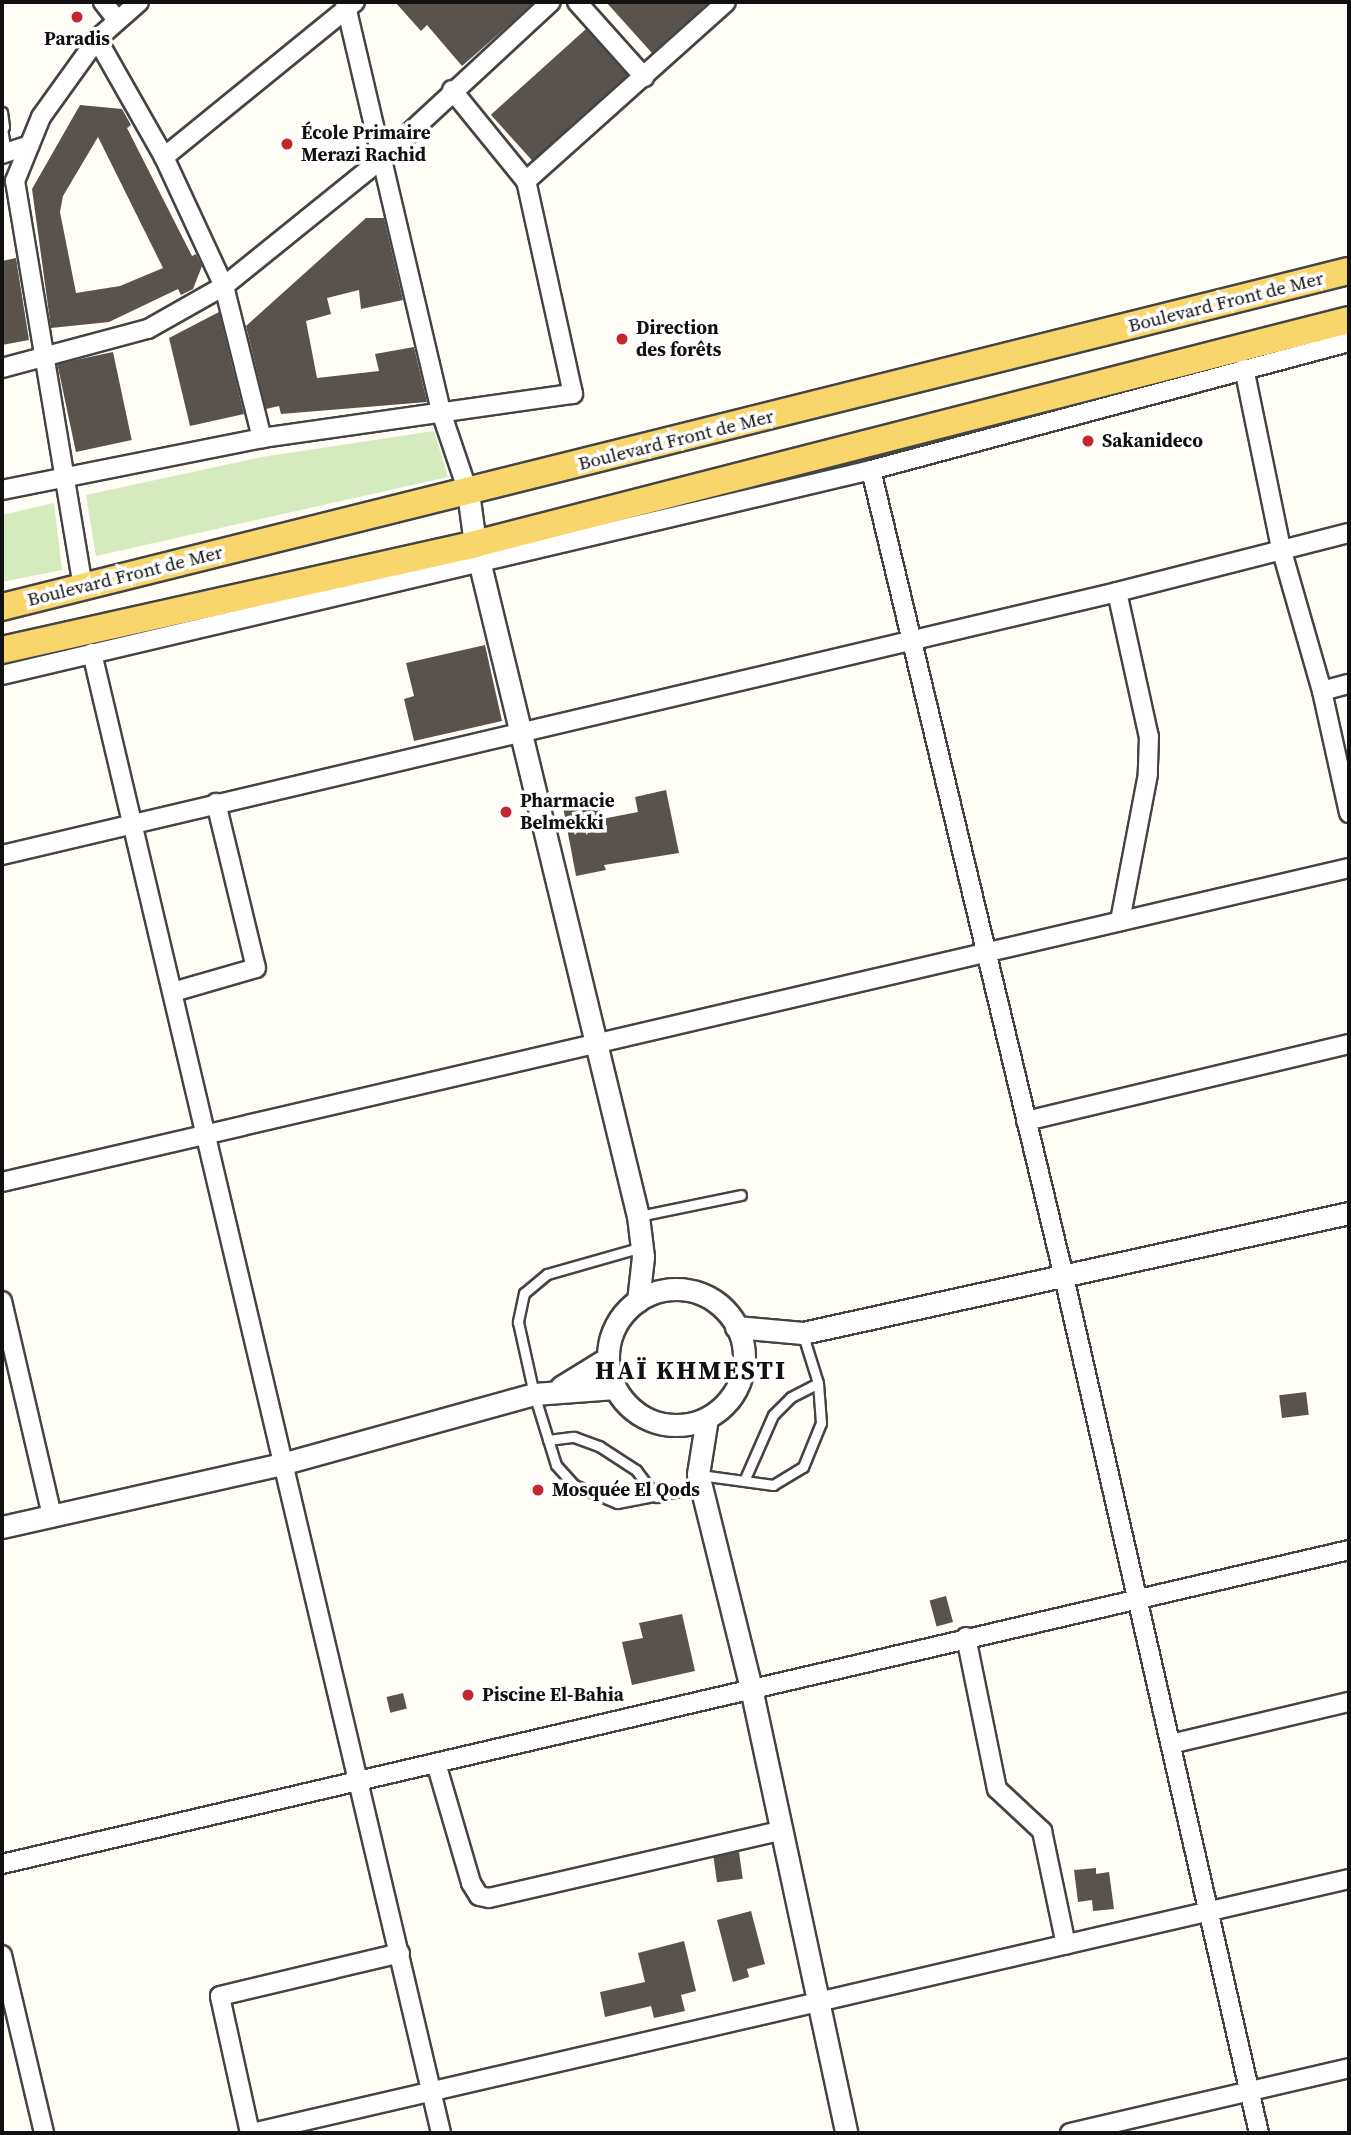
<!DOCTYPE html>
<html>
<head>
<meta charset="utf-8">
<style>
  body { margin:0 }
  #map { position:relative; width:1351px; height:2135px; overflow:hidden; background:#fffdf5; font-family:"Source Serif 4",serif }
  div>[style] { position:absolute }
  .green>* { inset:0; background:#d5ebbd }
  .building>* { inset:0; background:#5a524d; transform-origin:0 0 }
  .roads { filter:drop-shadow(2px 0 #444) drop-shadow(-2px 0 #444) drop-shadow(0 2px #444) drop-shadow(0 -2px #444) }
  .service>* { height:9px; margin:-4.5px; padding:0 4.5px; transform-origin:4.5px; border-radius:4.5px; background:#fff }
  .minor>* { height:18px; margin:-9px; padding:0 9px; transform-origin:9px; border-radius:9px; background:#fff }
  .tertiary>* { height:21px; margin:-10.5px; padding:0 10.5px; transform-origin:10.5px; border-radius:10.5px; background:#fff }
  .tertiary>.ring { margin:-10.5px; padding:0; box-sizing:content-box; background:none; border:21px solid #fff; border-radius:50% }
  .primary>* { height:26px; margin:-13px; padding:0 13px; transform-origin:13px; border-radius:13px; background:#f9d66b }
  .dots>* { width:19px; height:19px; translate:-50% -50%; box-sizing:border-box; border:4px solid #fff; border-radius:50% }
  span { translate:-50% -50%; white-space:nowrap; text-align:center; line-height:1.15; -webkit-text-stroke:7px #fff; paint-order:stroke }
  .poi-label { font-size:19px; color:#111; font-weight:700 }
  .left { translate:0 -50%; text-align:left }
  .street-label { font-size:19px; color:#111 }
  .district-label { font-size:26px; color:#111; font-weight:700; letter-spacing:2px }
  .frame { position:absolute; inset:0; border:4px solid #111; pointer-events:none }
</style>
</head>
<body>
<div id="map">
  <div class="green">
    <div style="clip-path:polygon(434px 431px,448px 477px,96px 556px,86px 495px,262px 457px)"></div>
    <div style="clip-path:polygon(54px 503px,62px 570px,2px 582px,2px 515px)"></div>
  </div>
  <div class="building">
    <div style="clip-path:polygon(395px 2px,535px 2px,462px 66px,427px 25px,421px 31px)"></div>
    <div style="clip-path:polygon(606px 2px,709px 2px,652px 53px)"></div>
    <div style="left:586px;top:29px;width:62px;height:128px;rotate:48deg"></div>
    <div style="clip-path:polygon(evenodd,80px 105px,122px 109px,131px 125px,127px 128px,192px 256px,196px 254px,202px 266px,193px 289px,181px 295px,178px 289px,109px 322px,51px 328px,32px 189px,80px 105px,98px 137px,163px 268px,120px 286px,76px 293px,60px 212px,63px 196px,98px 137px)"></div>
    <div style="clip-path:polygon(366px 218px,384px 218px,403px 300px,361px 309px,359px 290px,327px 298px,331px 314px,306px 321px,317px 378px,379px 371px,375px 354px,414px 347px,427px 402px,281px 414px,279px 406px,266px 409px,246px 326px)"></div>
    <div style="clip-path:polygon(16px 258px,29px 340px,2px 345px,2px 261px)"></div>
    <div style="clip-path:polygon(219px 312px,244px 414px,190px 426px,169px 338px)"></div>
    <div style="left:113px;top:352px;width:90px;height:57px;rotate:78deg"></div>
    <div style="clip-path:polygon(485px 645px,502px 721px,414px 741px,404px 699px,414px 696px,406px 663px)"></div>
    <div style="clip-path:polygon(666px 790px,679px 853px,604px 865px,606px 870px,576px 876px,563px 807px,599px 800px,602px 819px,638px 812px,635px 797px)"></div>
    <div style="left:1306px;top:1392px;width:23px;height:27px;rotate:83deg"></div>
    <div style="left:946px;top:1596px;width:27px;height:17px;rotate:75deg"></div>
    <div style="clip-path:polygon(682px 1614px,695px 1671px,632px 1685px,622px 1642px,643px 1638px,639px 1623px)"></div>
    <div style="left:403px;top:1693px;width:16px;height:17px;rotate:76deg"></div>
    <div style="left:739px;top:1852px;width:27px;height:26px;rotate:82deg"></div>
    <div style="clip-path:polygon(1096px 1868px,1096px 1874px,1109px 1872px,1114px 1909px,1093px 1911px,1092px 1900px,1078px 1902px,1074px 1870px)"></div>
    <div style="clip-path:polygon(751px 1911px,765px 1964px,747px 1969px,749px 1977px,733px 1982px,717px 1920px)"></div>
    <div style="clip-path:polygon(684px 1941px,696px 1991px,681px 1995px,685px 2011px,654px 2018px,651px 2006px,605px 2017px,600px 1992px,645px 1982px,638px 1953px)"></div>
  </div>
  <div class="roads">
    <div class="service">
      <div style="left:2px;top:112px;width:15px;rotate:82deg"></div>
      <div style="left:2px;top:128px;width:24px;rotate:81deg"></div>
      <div style="left:639px;top:1216px;width:104px;rotate:-11.6deg"></div>
      <div style="left:642px;top:1247px;width:99px;rotate:164.1deg"></div>
      <div style="left:547px;top:1274px;width:30px;rotate:140deg"></div>
      <div style="left:524px;top:1293px;width:30px;rotate:102deg"></div>
      <div style="left:518px;top:1322px;width:74px;rotate:77.5deg"></div>
      <div style="left:534px;top:1394px;width:74px;rotate:72.8deg"></div>
      <div style="left:556px;top:1465px;width:27px;rotate:48deg"></div>
      <div style="left:574px;top:1485px;width:47px;rotate:22.7deg"></div>
      <div style="left:617px;top:1503px;width:86px;rotate:-10.8deg"></div>
      <div style="left:548px;top:1440px;width:26px;rotate:-7deg"></div>
      <div style="left:574px;top:1437px;width:27px;rotate:20deg"></div>
      <div style="left:599px;top:1446px;width:44px;rotate:33deg"></div>
      <div style="left:636px;top:1470px;width:34px;rotate:53deg"></div>
      <div style="left:700px;top:1475px;width:74px;rotate:7.8deg"></div>
      <div style="left:773px;top:1485px;width:35px;rotate:-31deg"></div>
      <div style="left:803px;top:1467px;width:48px;rotate:-67.8deg"></div>
      <div style="left:821px;top:1423px;width:40px;rotate:-94.3deg"></div>
      <div style="left:818px;top:1383px;width:50px;rotate:-107.4deg"></div>
      <div style="left:744px;top:1481px;width:72px;rotate:-66.3deg"></div>
      <div style="left:773px;top:1415px;width:25px;rotate:-45deg"></div>
      <div style="left:791px;top:1397px;width:30px;rotate:-27deg"></div>
    </div>
    <div class="minor">
      <div style="left:103px;top:2px;width:23px;rotate:52deg"></div>
      <div style="left:139px;top:2px;width:56px;rotate:138.6deg"></div>
      <div style="left:97px;top:39px;width:136px;rotate:60.4deg"></div>
      <div style="left:164px;top:157px;width:142px;rotate:65.1deg"></div>
      <div style="left:224px;top:286px;width:157px;rotate:76deg"></div>
      <div style="left:345px;top:2px;width:424px;rotate:76.8deg"></div>
      <div style="left:442px;top:415px;width:81px;rotate:71.3deg"></div>
      <div style="left:577px;top:2px;width:101px;rotate:48.2deg"></div>
      <div style="left:452px;top:90px;width:117px;rotate:50.9deg"></div>
      <div style="left:2px;top:154px;width:29px;rotate:-18deg"></div>
      <div style="left:164px;top:157px;width:246px;rotate:-39.1deg"></div>
      <div style="left:2px;top:368px;width:151px;rotate:-15deg"></div>
      <div style="left:148px;top:329px;width:87px;rotate:-29.5deg"></div>
      <div style="left:224px;top:286px;width:199px;rotate:-38.9deg"></div>
      <div style="left:379px;top:161px;width:234px;rotate:-42.8deg"></div>
      <div style="left:1244px;top:368px;width:184px;rotate:78.4deg"></div>
      <div style="left:1281px;top:548px;width:149px;rotate:74deg"></div>
      <div style="left:1322px;top:691px;width:125px;rotate:77.5deg"></div>
      <div style="left:871px;top:470px;width:830px;rotate:76.55deg"></div>
      <div style="left:1064px;top:1277px;width:878px;rotate:77.17deg"></div>
      <div style="left:2px;top:490px;width:265px;rotate:-11.3deg"></div>
      <div style="left:262px;top:438px;width:314px;rotate:-8.1deg"></div>
      <div style="left:573px;top:394px;width:218px;rotate:-102.4deg"></div>
      <div style="left:526px;top:181px;width:268px;rotate:-41.8deg"></div>
      <div style="left:83px;top:587px;width:412px;rotate:-99.5deg"></div>
      <div style="left:15px;top:181px;width:69px;rotate:-67.9deg"></div>
      <div style="left:41px;top:117px;width:96px;rotate:-54.3deg"></div>
      <div style="left:1117px;top:592px;width:148px;rotate:77.6deg"></div>
      <div style="left:1149px;top:737px;width:37px;rotate:92deg"></div>
      <div style="left:1148px;top:774px;width:150px;rotate:100.8deg"></div>
      <div style="left:92px;top:653px;width:1521px;rotate:76.73deg"></div>
      <div style="left:2px;top:675px;width:893px;rotate:-13.27deg"></div>
      <div style="left:871px;top:470px;width:495px;rotate:-15deg"></div>
      <div style="left:1322px;top:691px;width:28px;rotate:-15deg"></div>
      <div style="left:2px;top:855px;width:1146px;rotate:-13.27deg"></div>
      <div style="left:1117px;top:592px;width:239px;rotate:-14.3deg"></div>
      <div style="left:173px;top:992px;width:86px;rotate:-16.1deg"></div>
      <div style="left:256px;top:968px;width:170px;rotate:-103.6deg"></div>
      <div style="left:1026px;top:1121px;width:332px;rotate:-13.4deg"></div>
      <div style="left:2px;top:1182px;width:1383px;rotate:-13.12deg"></div>
      <div style="left:2px;top:1301px;width:221px;rotate:76.9deg"></div>
      <div style="left:966px;top:1637px;width:155px;rotate:78.5deg"></div>
      <div style="left:997px;top:1789px;width:62px;rotate:43deg"></div>
      <div style="left:1042px;top:1831px;width:116px;rotate:78.1deg"></div>
      <div style="left:1171px;top:1744px;width:183px;rotate:-13.3deg"></div>
      <div style="left:436px;top:1763px;width:125px;rotate:73.7deg"></div>
      <div style="left:471px;top:1883px;width:15px;rotate:58deg"></div>
      <div style="left:479px;top:1896px;width:10px;rotate:11deg"></div>
      <div style="left:489px;top:1898px;width:299px;rotate:-13deg"></div>
      <div style="left:2px;top:1864px;width:1383px;rotate:-13.12deg"></div>
      <div style="left:2px;top:1955px;width:183px;rotate:76.7deg"></div>
      <div style="left:250px;top:2133px;width:140px;rotate:-102.4deg"></div>
      <div style="left:220px;top:1996px;width:185px;rotate:-13.4deg"></div>
      <div style="left:252px;top:2133px;width:1126px;rotate:-13.04deg"></div>
      <div style="left:1070px;top:2133px;width:286px;rotate:-13.1deg"></div>
    </div>
    <div class="tertiary">
      <div style="left:468px;top:492px;width:52px;rotate:82.3deg"></div>
      <div style="left:475px;top:544px;width:691px;rotate:76.37deg"></div>
      <div style="left:638px;top:1216px;width:41px;rotate:83deg"></div>
      <div style="left:643px;top:1257px;width:44px;rotate:96.5deg"></div>
      <div class="ring" style="left:608px;top:1289px;width:115px;height:115px"></div>
      <div style="left:736px;top:1327px;width:67px;rotate:5.1deg"></div>
      <div style="left:803px;top:1333px;width:559px;rotate:-12.4deg"></div>
      <div style="left:561px;top:1387px;width:55px;rotate:-31.7deg"></div>
      <div style="left:707px;top:1418px;width:57px;rotate:99.1deg"></div>
      <div style="left:698px;top:1474px;width:220px;rotate:76.1deg"></div>
      <div style="left:751px;top:1688px;width:455px;rotate:77.9deg"></div>
      <div style="left:2px;top:1527px;width:290px;rotate:-12.7deg"></div>
      <div style="left:285px;top:1463px;width:258px;rotate:-15.5deg"></div>
      <div style="left:534px;top:1394px;width:81px;rotate:-4.2deg"></div>
    </div>
    <div class="primary">
      <div style="left:2px;top:607px;width:1388px;rotate:-14.01deg"></div>
      <div style="left:2px;top:650px;width:485px;rotate:-12.6deg"></div>
      <div style="left:475px;top:544px;width:902px;rotate:-14.38deg"></div>
    </div>
  </div>
  <div class="dots">
    <div style="left:77px;top:17px;background:#c4262e"></div>
    <div style="left:287px;top:144px;background:#c4262e"></div>
    <div style="left:622px;top:339px;background:#c4262e"></div>
    <div style="left:1088px;top:441px;background:#c4262e"></div>
    <div style="left:506px;top:812px;background:#c4262e"></div>
    <div style="left:538px;top:1490px;background:#c4262e"></div>
    <div style="left:468px;top:1695px;background:#c4262e"></div>
  </div>
  <div class="poi-label">
    <span style="left:77px;top:39px">Paradis</span>
    <span class="left" style="left:301px;top:144px">École Primaire<br>Merazi Rachid</span>
    <span class="left" style="left:636px;top:339px">Direction<br>des forêts</span>
    <span class="left" style="left:1102px;top:441px">Sakanideco</span>
    <span class="left" style="left:520px;top:812px">Pharmacie<br>Belmekki</span>
    <span class="left" style="left:552px;top:1490px">Mosquée El Qods</span>
    <span class="left" style="left:482px;top:1695px">Piscine El-Bahia</span>
  </div>
  <div class="street-label">
    <span style="left:1226px;top:302px;rotate:-14deg">Boulevard Front de Mer</span>
    <span style="left:676px;top:440px;rotate:-14deg">Boulevard Front de Mer</span>
    <span style="left:125px;top:576px;rotate:-14deg">Boulevard Front de Mer</span>
  </div>
  <div class="district-label">
    <span style="left:691px;top:1371px">HAÏ KHMESTI</span>
  </div>
  <div class="frame"></div>
</div>
</body>
</html>
